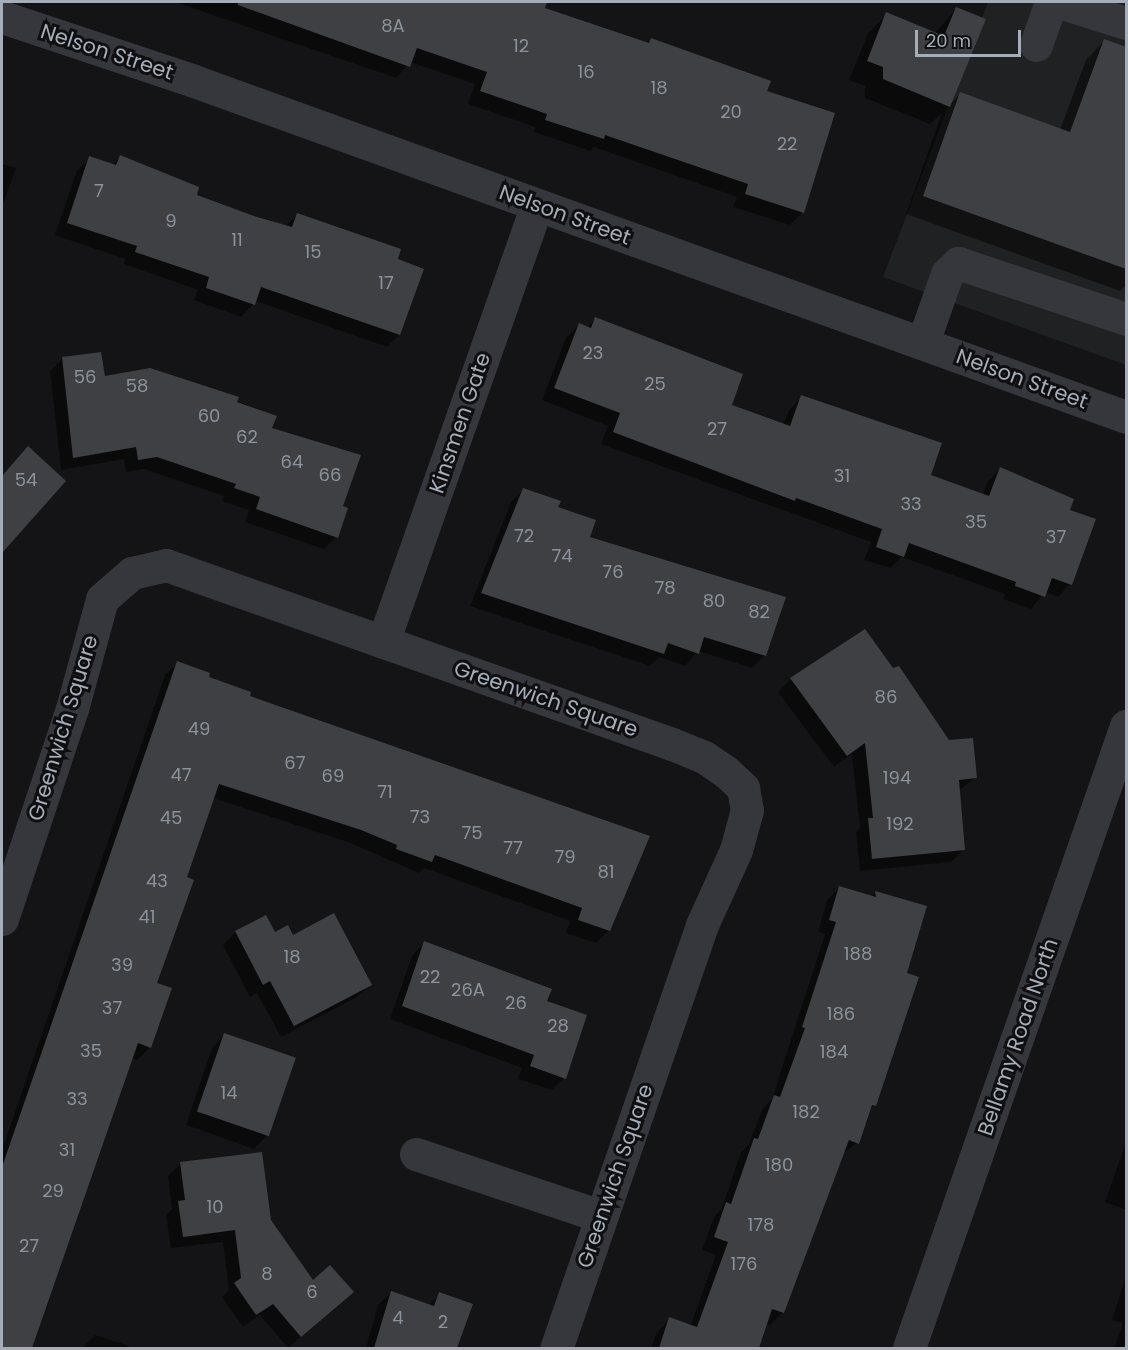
<!DOCTYPE html>
<html>
<head>
<meta charset="utf-8">
<style>
  body { margin:0 }
  #map { position:relative; width:1128px; height:1350px; overflow:hidden; background:#141416; font-family:Poppins,sans-serif }
  div>[style] { position:absolute }
  .built>* { inset:0; background:#202123 }
  .shadow>* { inset:0; background:#0007 }
  .building>* { inset:0; background:#3e4044; transform-origin:0 0 }
  .minor>* { height:33px; margin:-16.5px; padding:0 16.5px; transform-origin:16.5px; border-radius:16.5px; background:#35373c }
  span { translate:-50% -50%; white-space:nowrap; text-align:center; line-height:1.15; -webkit-text-stroke:6px #0f0f11; paint-order:stroke }
  .number-label { font-size:18px; color:#8b929b }
  .number-label span { -webkit-text-stroke-width:0 }
  .street-label { font-size:21px; color:#a5adb8 }
  .frame { position:absolute; inset:0; border:3px solid #a5adb8; pointer-events:none }
  .scale { position:absolute; left:915px; top:30px; width:106px; height:27px; box-sizing:border-box; border:3px solid #a5adb8; border-top:0; padding-left:8px; font-size:18px; line-height:21px; white-space:nowrap; color:#a5adb8; -webkit-text-stroke:4px #0f0f11; paint-order:stroke }
</style>
</head>
<body>
<div id="map">
  <div class="built">
    <div style="clip-path:polygon(988px 2px,1126px 2px,1126px 365px,883px 277px)"></div>
  </div>
  <div class="shadow">
    <div style="clip-path:polygon(175px 2px,546px 2px,543px 9px,647px 44px,651px 40px,765px 92px,833px 114px,802px 213px,790px 225px,733px 207px,737px 197px,594px 147px,590px 151px,534px 132px,535px 127px,468px 104px,475px 84px,410px 62px,396px 78px)"></div>
    <div style="clip-path:polygon(956px 9px,949px 105px,961px 94px,1060px 130px,1086px 60px,1104px 41px,1126px 49px,1126px 285px,1120px 291px,906px 214px,942px 113px,930px 124px,865px 98px,865px 86px,849px 80px,868px 33px,887px 14px,935px 33px)"></div>
    <div style="clip-path:polygon(120px 157px,151px 167px,149px 172px,195px 196px,285px 227px,297px 215px,396px 260px,399px 335px,387px 347px,256px 301px,241px 317px,194px 300px,198px 290px,124px 264px,125px 259px,55px 235px,77px 170px,90px 158px,112px 165px)"></div>
    <div style="clip-path:polygon(2px 164px,16px 168px,2px 207px)"></div>
    <div style="clip-path:polygon(595px 319px,731px 406px,783px 425px,789px 410px,802px 397px,940px 444px,929px 475px,983px 495px,988px 481px,1000px 469px,1068px 511px,1070px 584px,1058px 597px,1045px 592px,1031px 609px,1003px 599px,1005px 594px,902px 557px,890px 568px,864px 560px,871px 542px,601px 444px,608px 426px,542px 400px,566px 338px,579px 325px,587px 328px)"></div>
    <div style="clip-path:polygon(62px 359px,104px 378px,204px 387px,275px 417px,270px 429px,341px 507px,336px 537px,324px 549px,245px 522px,249px 510px,222px 501px,224px 496px,144px 469px,126px 472px,124px 459px,61px 470px,50px 371px)"></div>
    <div style="clip-path:polygon(16px 460px,2px 551px,2px 552px,2px 476px)"></div>
    <div style="clip-path:polygon(523px 490px,557px 508px,588px 538px,765px 655px,752px 668px,698px 651px,685px 666px,659px 657px,650px 666px,470px 606px,511px 502px)"></div>
    <div style="clip-path:polygon(864px 631px,975px 778px,958px 791px,963px 850px,951px 862px,860px 871px,856px 832px,860px 828px,852px 754px,834px 767px,778px 692px,791px 679px)"></div>
    <div style="clip-path:polygon(178px 663px,248px 697px,648px 837px,609px 930px,596px 943px,566px 933px,570px 921px,424px 868px,419px 873px,348px 842px,213px 798px,185px 878px,155px 984px,150px 1047px,137px 1060px,132px 1058px,31px 1348px,2px 1348px,2px 1150px,165px 675px)"></div>
    <div style="clip-path:polygon(839px 888px,871px 897px,876px 892px,905px 974px,874px 1105px,868px 1111px,857px 1143px,842px 1154px,783px 1312px,770px 1325px,766px 1323px,757px 1348px,651px 1348px,657px 1332px,670px 1319px,691px 1324px,716px 1255px,702px 1250px,714px 1217px,722px 1208px,741px 1152px,749px 1144px,762px 1110px,772px 1099px,825px 934px,818px 932px,827px 900px)"></div>
    <div style="clip-path:polygon(236px 932px,292px 937px,370px 985px,357px 997px,281px 1037px,257px 993px,250px 997px,223px 945px)"></div>
    <div style="clip-path:polygon(424px 943px,545px 1002px,564px 1078px,552px 1090px,518px 1079px,522px 1068px,390px 1019px,412px 956px)"></div>
    <div style="clip-path:polygon(224px 1035px,267px 1136px,254px 1149px,186px 1125px,212px 1048px)"></div>
    <div style="clip-path:polygon(1126px 1142px,1126px 1210px,1105px 1202px)"></div>
    <div style="clip-path:polygon(181px 1163px,270px 1221px,313px 1282px,352px 1292px,288px 1348px,260px 1315px,243px 1327px,222px 1297px,229px 1290px,223px 1242px,171px 1248px,166px 1215px,172px 1209px,168px 1176px)"></div>
    <div style="clip-path:polygon(1126px 1276px,1126px 1348px,1114px 1348px,1123px 1323px,1112px 1320px)"></div>
    <div style="clip-path:polygon(391px 1293px,428px 1305px,440px 1294px,471px 1305px,455px 1348px,366px 1348px,378px 1305px)"></div>
    <div style="clip-path:polygon(95px 1335px,129px 1346px,128px 1348px,82px 1348px)"></div>
  </div>
  <div class="building">
    <div style="clip-path:polygon(238px 2px,547px 2px,545px 8px,649px 43px,651px 38px,771px 81px,767px 91px,835px 113px,804px 213px,745px 194px,748px 184px,605px 135px,604px 139px,545px 120px,547px 114px,480px 91px,487px 72px,417px 48px,410px 67px,238px 5px)"></div>
    <div style="clip-path:polygon(956px 7px,986px 19px,950px 107px,883px 79px,883px 67px,867px 61px,886px 12px,944px 36px)"></div>
    <div style="clip-path:polygon(1104px 39px,1126px 47px,1126px 269px,923px 196px,960px 92px,1070px 132px)"></div>
    <div style="clip-path:polygon(120px 155px,199px 187px,197px 195px,257px 217px,292px 227px,297px 213px,401px 249px,398px 259px,424px 269px,400px 335px,261px 287px,255px 305px,206px 288px,209px 277px,135px 252px,137px 246px,67px 223px,89px 156px,116px 165px)"></div>
    <div style="clip-path:polygon(595px 317px,743px 374px,732px 405px,790px 426px,801px 395px,942px 443px,931px 475px,989px 496px,1000px 467px,1074px 499px,1070px 510px,1096px 519px,1072px 585px,1052px 578px,1045px 597px,1015px 586px,1016px 582px,909px 543px,904px 557px,876px 547px,882px 529px,796px 498px,795px 501px,613px 432px,620px 413px,554px 388px,579px 323px,591px 328px)"></div>
    <div style="clip-path:polygon(101px 352px,105px 376px,150px 368px,239px 397px,237px 402px,277px 416px,272px 428px,361px 455px,343px 506px,348px 508px,338px 538px,256px 509px,260px 497px,234px 488px,236px 484px,157px 457px,138px 460px,136px 447px,73px 458px,62px 357px)"></div>
    <div style="clip-path:polygon(28px 446px,66px 481px,2px 553px,2px 476px)"></div>
    <div style="clip-path:polygon(523px 488px,561px 501px,558px 507px,596px 520px,590px 537px,786px 597px,766px 656px,704px 637px,699px 654px,668px 643px,664px 654px,481px 593px)"></div>
    <div style="clip-path:polygon(865px 629px,893px 668px,899px 666px,949px 740px,973px 738px,977px 778px,959px 780px,965px 850px,872px 859px,868px 818px,873px 818px,865px 743px,847px 756px,790px 678px)"></div>
    <div style="clip-path:polygon(177px 661px,210px 673px,209px 677px,251px 692px,250px 696px,650px 836px,610px 931px,578px 920px,582px 908px,435px 855px,432px 862px,396px 849px,397px 845px,361px 830px,219px 784px,187px 877px,194px 880px,157px 983px,172px 988px,151px 1048px,138px 1043px,32px 1348px,2px 1348px,2px 1167px)"></div>
    <div style="clip-path:polygon(839px 886px,876px 897px,875px 891px,927px 906px,907px 973px,919px 977px,876px 1106px,872px 1105px,859px 1144px,849px 1140px,784px 1313px,772px 1309px,759px 1348px,659px 1348px,669px 1317px,697px 1327px,728px 1242px,714px 1237px,726px 1202px,731px 1204px,754px 1138px,758px 1139px,774px 1095px,780px 1097px,805px 1028px,802px 1027px,836px 922px,829px 920px)"></div>
    <div style="clip-path:polygon(334px 913px,372px 985px,294px 1026px,270px 981px,263px 985px,235px 931px,266px 915px,275px 932px,288px 925px,293px 935px)"></div>
    <div style="clip-path:polygon(424px 941px,552px 989px,547px 1001px,587px 1015px,566px 1079px,530px 1066px,534px 1055px,402px 1006px)"></div>
    <div style="left:224px;top:1033px;width:76px;height:83px;rotate:19deg"></div>
    <div style="clip-path:polygon(262px 1152px,271px 1220px,313px 1280px,330px 1265px,354px 1292px,301px 1337px,273px 1304px,256px 1315px,234px 1283px,241px 1278px,235px 1230px,183px 1237px,178px 1201px,185px 1200px,180px 1162px)"></div>
    <div style="clip-path:polygon(391px 1291px,434px 1306px,439px 1292px,473px 1304px,457px 1348px,374px 1348px)"></div>
  </div>
  <div class="minor">
    <div style="left:1059px;top:2px;width:70px;rotate:17.4deg"></div>
    <div style="left:2px;top:17px;width:202px;rotate:18.4deg"></div>
    <div style="left:194px;top:81px;width:991px;rotate:19.82deg"></div>
    <div style="left:1036px;top:45px;width:46px;rotate:-70.8deg"></div>
    <div style="left:923px;top:342px;width:72px;rotate:-70.6deg"></div>
    <div style="left:947px;top:274px;width:16px;rotate:-45deg"></div>
    <div style="left:958px;top:263px;width:177px;rotate:18.4deg"></div>
    <div style="left:383px;top:642px;width:463px;rotate:-70.6deg"></div>
    <div style="left:2px;top:919px;width:221px;rotate:-71.6deg"></div>
    <div style="left:72px;top:709px;width:114px;rotate:-74.7deg"></div>
    <div style="left:102px;top:599px;width:40px;rotate:-41deg"></div>
    <div style="left:132px;top:573px;width:35px;rotate:-13deg"></div>
    <div style="left:166px;top:565px;width:537px;rotate:19.48deg"></div>
    <div style="left:672px;top:744px;width:35px;rotate:22deg"></div>
    <div style="left:704px;top:757px;width:25px;rotate:34deg"></div>
    <div style="left:725px;top:771px;width:25px;rotate:43deg"></div>
    <div style="left:743px;top:788px;width:22px;rotate:80deg"></div>
    <div style="left:747px;top:810px;width:41px;rotate:105.4deg"></div>
    <div style="left:736px;top:850px;width:82px;rotate:114.4deg"></div>
    <div style="left:702px;top:925px;width:447px;rotate:109deg"></div>
    <div style="left:416px;top:1154px;width:194px;rotate:18.6deg"></div>
    <div style="left:909px;top:1348px;width:659px;rotate:-70.77deg"></div>
  </div>
  <div class="number-label">
    <span style="left:393px;top:26px">8A</span>
    <span style="left:521px;top:46px">12</span>
    <span style="left:586px;top:72px">16</span>
    <span style="left:659px;top:88px">18</span>
    <span style="left:731px;top:112px">20</span>
    <span style="left:787px;top:144px">22</span>
    <span style="left:99px;top:191px">7</span>
    <span style="left:171px;top:221px">9</span>
    <span style="left:237px;top:240px">11</span>
    <span style="left:313px;top:252px">15</span>
    <span style="left:386px;top:283px">17</span>
    <span style="left:593px;top:353px">23</span>
    <span style="left:85px;top:377px">56</span>
    <span style="left:655px;top:384px">25</span>
    <span style="left:137px;top:386px">58</span>
    <span style="left:209px;top:416px">60</span>
    <span style="left:717px;top:429px">27</span>
    <span style="left:247px;top:437px">62</span>
    <span style="left:292px;top:462px">64</span>
    <span style="left:330px;top:475px">66</span>
    <span style="left:842px;top:476px">31</span>
    <span style="left:26px;top:480px">54</span>
    <span style="left:911px;top:504px">33</span>
    <span style="left:976px;top:522px">35</span>
    <span style="left:524px;top:536px">72</span>
    <span style="left:1056px;top:537px">37</span>
    <span style="left:562px;top:556px">74</span>
    <span style="left:613px;top:572px">76</span>
    <span style="left:665px;top:588px">78</span>
    <span style="left:714px;top:601px">80</span>
    <span style="left:759px;top:612px">82</span>
    <span style="left:886px;top:697px">86</span>
    <span style="left:199px;top:729px">49</span>
    <span style="left:295px;top:763px">67</span>
    <span style="left:181px;top:775px">47</span>
    <span style="left:333px;top:776px">69</span>
    <span style="left:897px;top:778px">194</span>
    <span style="left:385px;top:792px">71</span>
    <span style="left:420px;top:817px">73</span>
    <span style="left:171px;top:818px">45</span>
    <span style="left:900px;top:824px">192</span>
    <span style="left:472px;top:833px">75</span>
    <span style="left:513px;top:848px">77</span>
    <span style="left:565px;top:857px">79</span>
    <span style="left:606px;top:872px">81</span>
    <span style="left:157px;top:881px">43</span>
    <span style="left:147px;top:917px">41</span>
    <span style="left:858px;top:954px">188</span>
    <span style="left:292px;top:957px">18</span>
    <span style="left:122px;top:965px">39</span>
    <span style="left:430px;top:977px">22</span>
    <span style="left:468px;top:990px">26A</span>
    <span style="left:516px;top:1003px">26</span>
    <span style="left:112px;top:1008px">37</span>
    <span style="left:841px;top:1014px">186</span>
    <span style="left:558px;top:1026px">28</span>
    <span style="left:91px;top:1051px">35</span>
    <span style="left:834px;top:1052px">184</span>
    <span style="left:229px;top:1093px">14</span>
    <span style="left:77px;top:1099px">33</span>
    <span style="left:806px;top:1112px">182</span>
    <span style="left:67px;top:1150px">31</span>
    <span style="left:779px;top:1165px">180</span>
    <span style="left:53px;top:1191px">29</span>
    <span style="left:215px;top:1207px">10</span>
    <span style="left:761px;top:1225px">178</span>
    <span style="left:29px;top:1246px">27</span>
    <span style="left:744px;top:1264px">176</span>
    <span style="left:267px;top:1274px">8</span>
    <span style="left:312px;top:1292px">6</span>
    <span style="left:398px;top:1318px">4</span>
    <span style="left:443px;top:1322px">2</span>
  </div>
  <div class="street-label">
    <span style="left:107px;top:52px;rotate:18deg">Nelson Street</span>
    <span style="left:565px;top:215px;rotate:20deg">Nelson Street</span>
    <span style="left:1022px;top:379px;rotate:20deg">Nelson Street</span>
    <span style="left:460px;top:423px;rotate:-71deg">Kinsmen Gate</span>
    <span style="left:546px;top:699px;rotate:19deg">Greenwich Square</span>
    <span style="left:63px;top:728px;rotate:-73deg">Greenwich Square</span>
    <span style="left:1018px;top:1037px;rotate:-71deg">Bellamy Road North</span>
    <span style="left:615px;top:1176px;rotate:-71deg">Greenwich Square</span>
  </div>
  <div class="frame"></div>
  <div class="scale">20 m</div>
</div>
</body>
</html>
